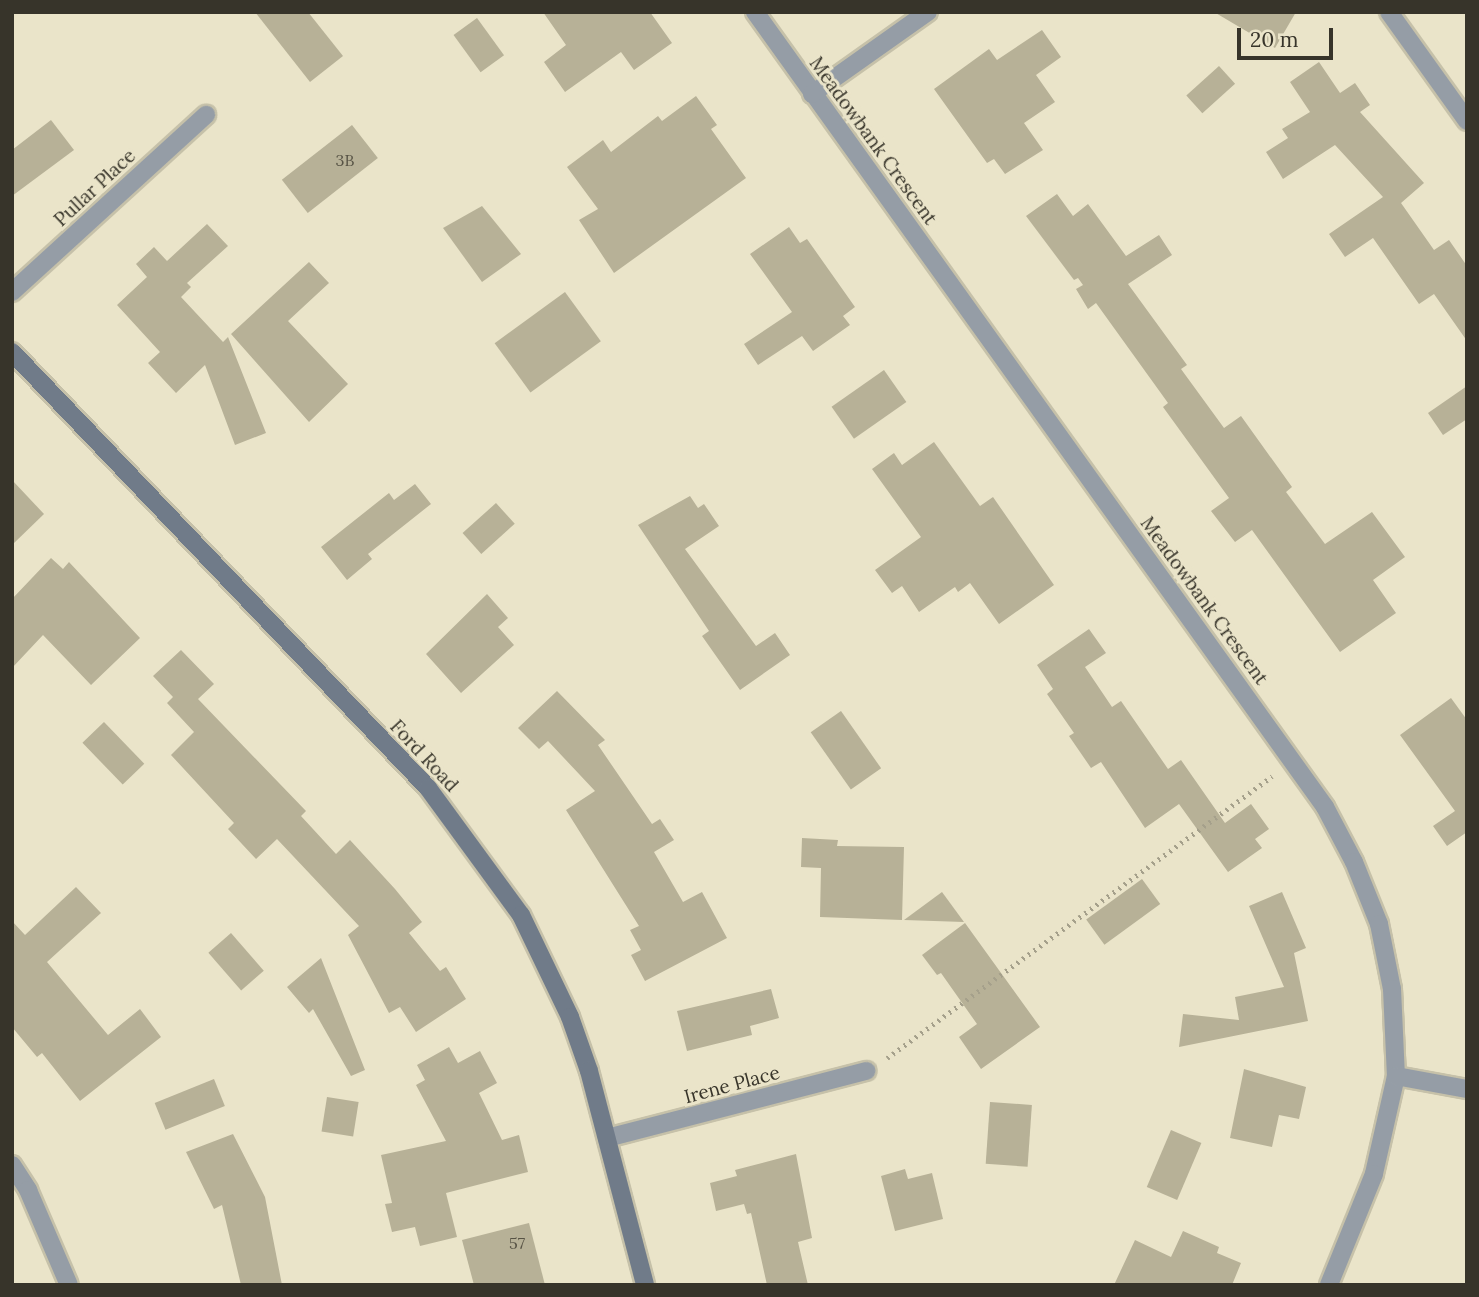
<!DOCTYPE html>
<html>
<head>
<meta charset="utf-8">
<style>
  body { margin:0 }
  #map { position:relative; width:1479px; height:1297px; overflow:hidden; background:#eae4c9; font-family:Lora,serif }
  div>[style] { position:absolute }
  .building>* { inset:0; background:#b7b197; transform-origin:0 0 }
  .path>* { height:4.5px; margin-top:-2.25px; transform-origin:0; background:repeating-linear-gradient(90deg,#a5a08b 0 2px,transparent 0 7px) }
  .roads { filter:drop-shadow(2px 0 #c6c1a9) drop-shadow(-2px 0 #c6c1a9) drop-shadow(0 2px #c6c1a9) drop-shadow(0 -2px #c6c1a9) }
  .street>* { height:18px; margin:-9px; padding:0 9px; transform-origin:9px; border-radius:9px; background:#959da6 }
  .secondary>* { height:18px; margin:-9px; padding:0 9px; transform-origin:9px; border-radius:9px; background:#707b89 }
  span { translate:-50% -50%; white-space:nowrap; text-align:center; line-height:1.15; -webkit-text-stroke:6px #eae4c9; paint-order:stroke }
  .number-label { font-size:16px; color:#575345 }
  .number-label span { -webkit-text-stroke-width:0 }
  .street-label { font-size:19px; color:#37342a }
  .frame { position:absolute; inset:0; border:14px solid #37342a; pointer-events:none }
  .scale { position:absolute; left:1237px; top:28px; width:96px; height:32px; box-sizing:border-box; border:4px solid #37342a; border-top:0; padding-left:9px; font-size:21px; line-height:24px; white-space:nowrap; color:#37342a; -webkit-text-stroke:5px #eae4c9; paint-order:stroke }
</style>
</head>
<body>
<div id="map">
  <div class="building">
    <div style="clip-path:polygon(255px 12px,308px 12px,343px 56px,310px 82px)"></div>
    <div style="clip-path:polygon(543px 12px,650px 12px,672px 43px,634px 70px,621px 52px,565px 92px,544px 62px,566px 45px)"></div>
    <div style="clip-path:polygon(1214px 12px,1296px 12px,1275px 48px)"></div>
    <div style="left:477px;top:18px;width:46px;height:29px;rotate:54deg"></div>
    <div style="clip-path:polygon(1042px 30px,1061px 57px,1036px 75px,1055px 102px,1024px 123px,1043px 150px,1005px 174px,994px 159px,987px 163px,934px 89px,989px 49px,997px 60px)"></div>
    <div style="clip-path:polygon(1319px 62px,1340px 93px,1355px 83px,1370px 105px,1360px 112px,1424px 183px,1401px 203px,1434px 250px,1449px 240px,1467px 266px,1467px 341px,1434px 294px,1419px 304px,1373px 238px,1345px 257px,1329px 234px,1383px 197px,1335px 145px,1283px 179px,1266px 152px,1288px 138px,1282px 129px,1310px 112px,1290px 82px)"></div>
    <div style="left:1219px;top:66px;width:24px;height:44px;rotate:48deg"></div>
    <div style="clip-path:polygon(696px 96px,717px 125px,711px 129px,746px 178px,614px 273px,579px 220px,598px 209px,567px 167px,603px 140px,611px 152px,658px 116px,662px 121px)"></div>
    <div style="clip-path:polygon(51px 120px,74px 150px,12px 196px,12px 150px)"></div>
    <div style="left:352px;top:125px;width:42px;height:89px;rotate:52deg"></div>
    <div style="clip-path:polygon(1057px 194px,1073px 216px,1088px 204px,1126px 256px,1159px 235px,1172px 255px,1128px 284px,1187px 365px,1181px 369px,1224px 428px,1241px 416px,1292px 487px,1286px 492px,1325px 544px,1372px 512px,1405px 557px,1373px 580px,1396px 613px,1340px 652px,1252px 530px,1235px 542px,1211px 511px,1229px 498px,1163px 407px,1168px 403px,1096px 303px,1088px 309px,1076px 289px,1083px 285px,1078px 278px,1074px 280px,1026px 216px)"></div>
    <div style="clip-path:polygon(482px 206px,521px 254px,482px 282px,443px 228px)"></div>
    <div style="clip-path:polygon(207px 224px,228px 246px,187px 283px,191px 287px,181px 297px,223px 342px,228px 337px,266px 433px,235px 445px,205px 365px,176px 393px,148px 363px,160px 352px,117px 305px,147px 277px,136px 264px,154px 247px,167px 261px)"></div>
    <div style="clip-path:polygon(789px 227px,800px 243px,807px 239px,855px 307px,843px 316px,850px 325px,813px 351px,802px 336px,758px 365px,744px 344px,792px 312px,750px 254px)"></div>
    <div style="clip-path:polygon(309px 262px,329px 283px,288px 321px,348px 384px,309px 422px,231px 334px)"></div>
    <div style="left:565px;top:292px;width:61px;height:87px;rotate:54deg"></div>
    <div style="left:884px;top:370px;width:39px;height:64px;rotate:55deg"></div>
    <div style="clip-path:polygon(1467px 386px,1467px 419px,1443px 435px,1428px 413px)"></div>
    <div style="clip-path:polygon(934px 442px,980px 506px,993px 497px,1054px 585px,999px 624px,970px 583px,958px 592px,955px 587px,919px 612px,902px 586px,892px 593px,875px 570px,921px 537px,872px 469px,894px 453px,902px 465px)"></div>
    <div style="clip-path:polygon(12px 480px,44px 514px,12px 545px)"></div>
    <div style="clip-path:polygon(415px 484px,431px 504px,368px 554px,372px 559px,347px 580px,321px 547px,389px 493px,394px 500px)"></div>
    <div style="clip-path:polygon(690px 496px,698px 508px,704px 504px,719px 526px,685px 549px,756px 646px,775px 633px,790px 655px,740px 690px,702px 636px,709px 631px,638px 525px)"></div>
    <div style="left:496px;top:503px;width:28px;height:45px;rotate:48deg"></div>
    <div style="clip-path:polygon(51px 558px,63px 569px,69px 562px,140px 638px,91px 685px,43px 635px,12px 668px,12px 599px)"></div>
    <div style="clip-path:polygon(487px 594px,508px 618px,498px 627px,514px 645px,461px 693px,426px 654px)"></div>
    <div style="clip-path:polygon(1089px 629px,1106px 653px,1085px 667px,1112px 707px,1121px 701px,1168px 769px,1181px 760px,1225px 823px,1251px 804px,1269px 829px,1255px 839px,1262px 848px,1228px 872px,1179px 804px,1145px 828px,1101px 762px,1091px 768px,1069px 736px,1074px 733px,1047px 694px,1053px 689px,1037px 665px)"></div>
    <div style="clip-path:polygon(181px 650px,214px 684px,198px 699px,306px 811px,301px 816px,336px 854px,350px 840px,395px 889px,422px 922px,409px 933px,440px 971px,446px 967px,466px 999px,416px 1032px,400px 1007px,389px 1013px,348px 935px,359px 926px,277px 839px,256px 859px,228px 829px,234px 823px,171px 755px,194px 732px,167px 703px,173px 697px,153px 676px)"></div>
    <div style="clip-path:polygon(557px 691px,605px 740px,598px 745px,652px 824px,660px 819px,674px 840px,654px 852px,683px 902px,702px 892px,727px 938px,645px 981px,631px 955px,641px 950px,630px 930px,639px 926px,566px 810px,595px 791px,548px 741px,539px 749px,518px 728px)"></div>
    <div style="clip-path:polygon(1451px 698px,1467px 720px,1467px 832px,1447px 846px,1433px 826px,1455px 811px,1400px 735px)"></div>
    <div style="left:841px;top:711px;width:70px;height:37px;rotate:55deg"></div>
    <div style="left:104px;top:722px;width:58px;height:30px;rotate:46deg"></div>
    <div style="clip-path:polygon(802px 838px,838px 840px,837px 846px,904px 847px,902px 920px,820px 917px,821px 868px,801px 867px)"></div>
    <div style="left:1142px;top:879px;width:31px;height:69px;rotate:54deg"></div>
    <div style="clip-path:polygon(76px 887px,101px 913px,47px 962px,108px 1035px,140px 1009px,161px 1037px,80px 1101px,42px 1053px,37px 1057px,12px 1027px,12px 921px,25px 935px)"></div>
    <div style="clip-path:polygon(942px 892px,964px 922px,904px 920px)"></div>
    <div style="clip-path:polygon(1282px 892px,1306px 948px,1294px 953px,1308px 1021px,1179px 1047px,1183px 1014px,1239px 1020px,1235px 997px,1284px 987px,1249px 906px)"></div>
    <div style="clip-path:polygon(965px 923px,1040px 1027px,981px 1069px,959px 1037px,977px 1024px,941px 973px,937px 975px,922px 955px)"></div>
    <div style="left:231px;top:933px;width:50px;height:30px;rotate:49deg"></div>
    <div style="clip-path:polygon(321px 958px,365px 1070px,351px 1076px,313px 1009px,309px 1013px,287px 987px)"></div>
    <div style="clip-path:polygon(771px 989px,779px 1018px,750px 1026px,752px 1035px,687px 1051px,677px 1011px)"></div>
    <div style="clip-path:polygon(449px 1047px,458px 1063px,480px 1051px,497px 1083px,479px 1093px,502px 1140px,519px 1135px,528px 1172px,446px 1193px,457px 1237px,420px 1246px,415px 1227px,392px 1232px,385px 1204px,392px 1203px,381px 1155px,446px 1141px,416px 1085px,425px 1080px,417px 1065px)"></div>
    <div style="clip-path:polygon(1244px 1069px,1306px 1087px,1299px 1119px,1279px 1115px,1272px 1147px,1230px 1138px)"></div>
    <div style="left:214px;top:1079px;width:29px;height:64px;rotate:68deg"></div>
    <div style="left:327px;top:1097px;width:32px;height:35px;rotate:9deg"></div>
    <div style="left:990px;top:1102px;width:42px;height:62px;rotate:4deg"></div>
    <div style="left:1171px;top:1130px;width:33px;height:62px;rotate:23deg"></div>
    <div style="clip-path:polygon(233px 1134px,265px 1197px,282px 1285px,241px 1285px,222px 1205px,214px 1209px,186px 1152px)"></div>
    <div style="clip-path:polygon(796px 1154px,812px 1238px,798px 1242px,808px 1285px,767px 1285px,751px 1213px,747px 1214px,744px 1204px,716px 1211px,710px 1183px,737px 1176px,735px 1170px)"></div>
    <div style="clip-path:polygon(905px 1169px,908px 1179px,932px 1173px,943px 1219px,895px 1231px,881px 1176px)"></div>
    <div style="clip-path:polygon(529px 1223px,545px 1285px,474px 1285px,462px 1240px)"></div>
    <div style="clip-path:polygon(1183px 1231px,1219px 1247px,1217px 1253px,1241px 1263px,1232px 1285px,1114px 1285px,1135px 1240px,1171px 1257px)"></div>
  </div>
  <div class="path">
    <div style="left:887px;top:1058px;width:477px;rotate:-36.2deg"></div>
  </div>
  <div class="roads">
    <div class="street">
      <div style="left:755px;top:12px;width:978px;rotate:54.36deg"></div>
      <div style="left:1325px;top:807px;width:62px;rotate:62.2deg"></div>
      <div style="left:1354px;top:862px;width:67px;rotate:68deg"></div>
      <div style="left:1379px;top:924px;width:66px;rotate:78.7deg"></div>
      <div style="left:1392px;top:989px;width:87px;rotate:87.4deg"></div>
      <div style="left:1396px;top:1076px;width:100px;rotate:102.7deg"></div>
      <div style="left:1374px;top:1174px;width:120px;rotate:112.1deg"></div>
      <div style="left:1389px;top:12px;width:134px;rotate:54.4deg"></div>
      <div style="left:812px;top:94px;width:142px;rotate:-35.3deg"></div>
      <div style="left:12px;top:292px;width:263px;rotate:-42.4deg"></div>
      <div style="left:1396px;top:1076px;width:72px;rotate:10.4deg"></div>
      <div style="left:607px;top:1138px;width:268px;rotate:-14.5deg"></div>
      <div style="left:12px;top:1165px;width:30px;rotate:57deg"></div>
      <div style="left:28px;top:1190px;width:103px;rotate:66.7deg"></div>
    </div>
    <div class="secondary">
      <div style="left:12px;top:352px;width:603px;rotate:46.34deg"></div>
      <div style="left:428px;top:788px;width:157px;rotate:53.8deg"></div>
      <div style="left:521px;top:915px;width:113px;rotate:64.3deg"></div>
      <div style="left:570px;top:1017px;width:57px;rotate:70.6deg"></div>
      <div style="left:589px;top:1071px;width:221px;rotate:75.3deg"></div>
    </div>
  </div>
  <div class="number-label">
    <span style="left:345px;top:160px">3B</span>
    <span style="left:517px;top:1243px">57</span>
  </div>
  <div class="street-label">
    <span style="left:873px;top:141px;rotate:54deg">Meadowbank Crescent</span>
    <span style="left:95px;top:188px;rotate:-43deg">Pullar Place</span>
    <span style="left:1204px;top:601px;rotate:54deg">Meadowbank Crescent</span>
    <span style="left:424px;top:756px;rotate:47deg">Ford Road</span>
    <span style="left:732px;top:1085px;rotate:-15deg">Irene Place</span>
  </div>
  <div class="frame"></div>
  <div class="scale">20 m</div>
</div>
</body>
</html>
